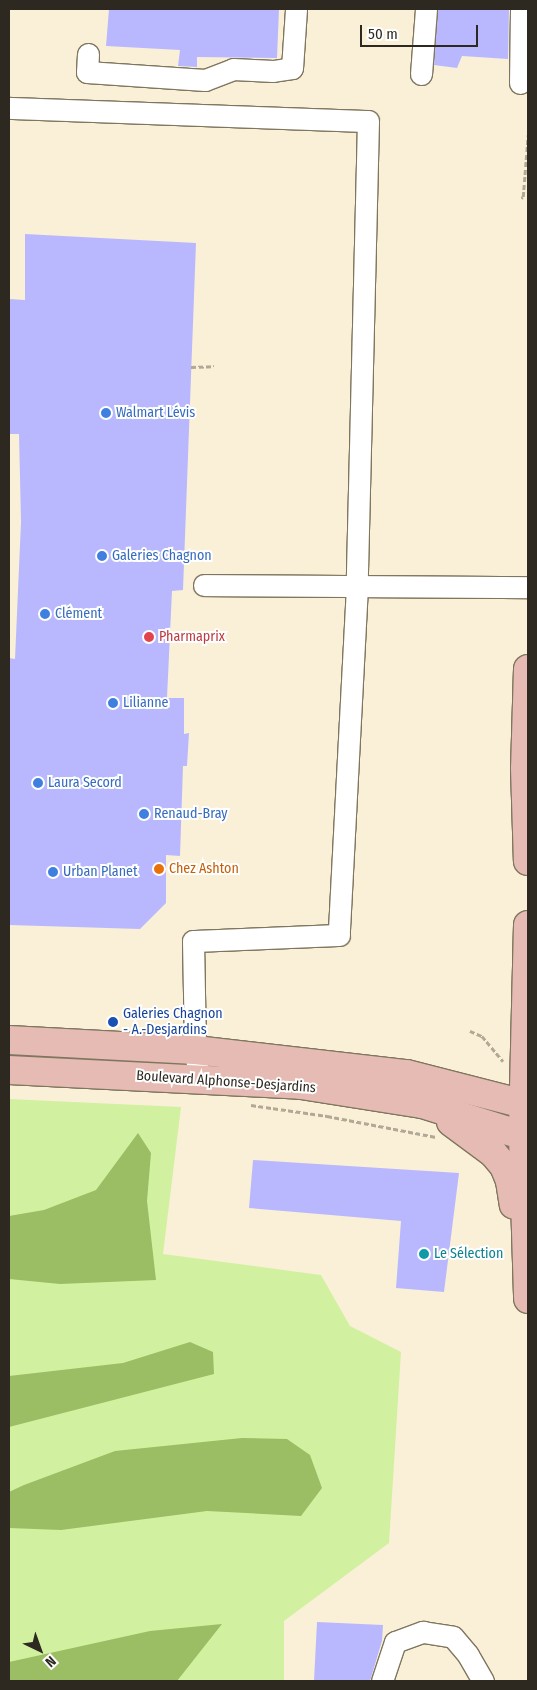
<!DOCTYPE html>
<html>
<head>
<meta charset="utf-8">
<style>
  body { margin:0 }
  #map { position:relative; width:537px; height:1690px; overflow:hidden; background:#faf0d7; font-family:"Fira Sans Condensed",sans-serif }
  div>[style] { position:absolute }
  .green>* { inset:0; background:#d1f1a0 }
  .forest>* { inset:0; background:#9bbd63 }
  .building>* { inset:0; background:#b9b8fe }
  .path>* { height:2.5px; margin-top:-1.25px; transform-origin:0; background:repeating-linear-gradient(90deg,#b1a996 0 5px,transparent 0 7.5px) }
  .roads { filter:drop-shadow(1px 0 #7f765f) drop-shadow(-1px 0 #7f765f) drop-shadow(0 1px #7f765f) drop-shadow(0 -1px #7f765f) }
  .minor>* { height:21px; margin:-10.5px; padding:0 10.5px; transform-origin:10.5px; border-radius:10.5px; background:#fff }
  .major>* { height:28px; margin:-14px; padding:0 14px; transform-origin:14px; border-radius:14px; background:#e6bbb4 }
  .dots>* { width:14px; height:14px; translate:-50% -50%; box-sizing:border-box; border:2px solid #fff; border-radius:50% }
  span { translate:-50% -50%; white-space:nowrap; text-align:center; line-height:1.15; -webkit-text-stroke:4px #fff; paint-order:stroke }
  .shop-label { font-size:14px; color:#366cbe }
  .left { translate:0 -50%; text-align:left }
  .health-label { font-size:14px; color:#be3a42 }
  .food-label { font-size:14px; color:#c56008 }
  .transit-label { font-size:14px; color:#164399 }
  .street-label { font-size:14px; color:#2d2920 }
  .culture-label { font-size:14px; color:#0d838f }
  .frame { position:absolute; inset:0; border:10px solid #2d2920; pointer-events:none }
  .north { position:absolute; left:15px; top:1625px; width:50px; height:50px; -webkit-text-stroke:4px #fff; paint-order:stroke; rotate:138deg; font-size:14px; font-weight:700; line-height:20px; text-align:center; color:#2d2920 }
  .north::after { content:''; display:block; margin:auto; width:18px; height:22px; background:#2d2920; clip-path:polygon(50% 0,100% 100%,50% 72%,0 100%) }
  .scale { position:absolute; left:360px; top:25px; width:118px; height:22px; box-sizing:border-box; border:2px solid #2d2920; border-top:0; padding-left:6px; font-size:15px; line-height:18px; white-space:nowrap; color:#2d2920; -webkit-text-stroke:4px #fff; paint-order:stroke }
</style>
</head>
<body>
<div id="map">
  <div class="green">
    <div style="clip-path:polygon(9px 1099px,181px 1107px,163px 1254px,321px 1275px,350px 1326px,401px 1352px,389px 1543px,284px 1621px,284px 1681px,9px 1681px)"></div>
  </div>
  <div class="forest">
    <div style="clip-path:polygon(138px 1133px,151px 1153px,147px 1201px,156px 1280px,60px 1284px,9px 1279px,9px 1216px,44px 1210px,96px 1190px)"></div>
    <div style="clip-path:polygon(190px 1342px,213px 1352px,214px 1374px,9px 1427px,9px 1376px,123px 1363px)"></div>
    <div style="clip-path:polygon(242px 1438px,287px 1439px,310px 1455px,322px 1488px,301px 1516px,207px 1511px,61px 1530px,9px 1528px,9px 1492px,24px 1485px,115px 1451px)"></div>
    <div style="clip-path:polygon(222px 1624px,177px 1681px,9px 1681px,9px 1662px,150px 1631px)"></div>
  </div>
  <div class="building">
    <div style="clip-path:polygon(109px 9px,279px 9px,277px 58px,197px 57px,197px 67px,178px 66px,180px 50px,106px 46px)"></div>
    <div style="clip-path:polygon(438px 9px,509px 9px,508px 59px,462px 56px,457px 68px,434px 65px)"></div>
    <div style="clip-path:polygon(25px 234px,196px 243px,183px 590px,172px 591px,167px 698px,184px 698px,184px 734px,189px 733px,187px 766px,183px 766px,180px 856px,166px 855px,166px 903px,140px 929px,9px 925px,9px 658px,15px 659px,21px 522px,19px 434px,9px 434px,9px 299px,25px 300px)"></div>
    <div style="clip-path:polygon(253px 1160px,459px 1173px,444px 1292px,396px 1288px,401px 1221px,249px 1208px)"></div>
    <div style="clip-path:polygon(317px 1622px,383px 1625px,382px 1641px,370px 1681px,314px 1681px)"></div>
  </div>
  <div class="path">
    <div style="left:521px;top:198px;width:2px;rotate:-27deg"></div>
    <div style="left:523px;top:197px;width:62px;rotate:-85.4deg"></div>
    <div style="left:191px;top:367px;width:23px;rotate:-2deg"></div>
    <div style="left:470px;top:1031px;width:13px;rotate:23deg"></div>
    <div style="left:482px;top:1036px;width:33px;rotate:50deg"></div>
    <div style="left:251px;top:1105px;width:77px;rotate:8.2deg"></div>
    <div style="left:327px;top:1116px;width:111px;rotate:10.9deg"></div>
  </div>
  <div class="roads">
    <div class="minor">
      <div style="left:88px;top:54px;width:18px;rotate:93deg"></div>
      <div style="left:87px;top:72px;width:118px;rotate:3.9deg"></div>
      <div style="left:205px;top:80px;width:30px;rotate:-21deg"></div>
      <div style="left:233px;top:69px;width:40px;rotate:2.9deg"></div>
      <div style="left:273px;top:71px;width:19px;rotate:-9deg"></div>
      <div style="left:292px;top:68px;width:59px;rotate:-86.1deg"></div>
      <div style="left:421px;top:74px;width:65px;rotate:-85.6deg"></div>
      <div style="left:520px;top:83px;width:74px;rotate:-89.2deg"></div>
      <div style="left:9px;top:108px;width:359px;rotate:2.1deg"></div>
      <div style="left:368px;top:121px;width:465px;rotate:91.4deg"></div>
      <div style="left:357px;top:586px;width:349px;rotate:93deg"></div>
      <div style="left:339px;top:935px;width:146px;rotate:177.6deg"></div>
      <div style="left:193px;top:941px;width:109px;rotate:88.9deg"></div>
      <div style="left:195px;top:1050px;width:30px;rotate:82deg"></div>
      <div style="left:204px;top:585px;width:324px;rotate:0.4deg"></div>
      <div style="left:382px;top:1681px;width:41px;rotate:-71.6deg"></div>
      <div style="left:395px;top:1642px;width:30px;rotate:-20deg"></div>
      <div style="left:423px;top:1632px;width:30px;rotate:9deg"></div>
      <div style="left:453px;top:1637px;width:23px;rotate:50deg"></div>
      <div style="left:468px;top:1655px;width:30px;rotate:60deg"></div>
    </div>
    <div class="major">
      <div style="left:528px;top:669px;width:99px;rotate:91.7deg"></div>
      <div style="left:525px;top:768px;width:93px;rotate:88.2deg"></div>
      <div style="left:528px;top:925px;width:211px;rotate:91.4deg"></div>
      <div style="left:523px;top:1136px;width:163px;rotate:88.2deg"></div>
      <div style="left:9px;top:1040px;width:186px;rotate:3.1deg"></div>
      <div style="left:195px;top:1050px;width:213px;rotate:6.5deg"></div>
      <div style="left:407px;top:1074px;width:125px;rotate:14.4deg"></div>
      <div style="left:9px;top:1070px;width:292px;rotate:2.9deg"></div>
      <div style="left:301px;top:1085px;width:122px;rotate:8.9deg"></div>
      <div style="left:422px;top:1104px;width:111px;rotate:17.3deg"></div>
      <div style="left:451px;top:1122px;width:52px;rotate:36.4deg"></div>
      <div style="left:493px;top:1153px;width:17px;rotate:50deg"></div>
      <div style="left:504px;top:1166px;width:16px;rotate:68deg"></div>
      <div style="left:510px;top:1181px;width:24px;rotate:81deg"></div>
    </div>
  </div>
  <div class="dots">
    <div style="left:106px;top:413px;background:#3f7fe0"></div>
    <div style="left:102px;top:556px;background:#3f7fe0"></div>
    <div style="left:45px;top:614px;background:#3f7fe0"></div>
    <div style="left:149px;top:637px;background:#e0444e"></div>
    <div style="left:113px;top:703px;background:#3f7fe0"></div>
    <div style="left:38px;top:783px;background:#3f7fe0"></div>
    <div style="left:144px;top:814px;background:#3f7fe0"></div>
    <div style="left:159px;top:869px;background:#e8710a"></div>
    <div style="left:53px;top:872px;background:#3f7fe0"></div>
    <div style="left:113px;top:1022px;background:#1a4fb4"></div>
    <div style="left:424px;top:1254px;background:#0f9aa8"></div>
  </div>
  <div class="shop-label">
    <span class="left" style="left:116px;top:413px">Walmart Lévis</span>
    <span class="left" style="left:112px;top:556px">Galeries Chagnon</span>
    <span class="left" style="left:55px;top:614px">Clément</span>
    <span class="left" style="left:123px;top:703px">Lilianne</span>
    <span class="left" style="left:48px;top:783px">Laura Secord</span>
    <span class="left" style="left:154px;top:814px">Renaud-Bray</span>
    <span class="left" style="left:63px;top:872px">Urban Planet</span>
  </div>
  <div class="health-label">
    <span class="left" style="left:159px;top:637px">Pharmaprix</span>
  </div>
  <div class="food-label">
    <span class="left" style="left:169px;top:869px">Chez Ashton</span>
  </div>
  <div class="transit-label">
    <span class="left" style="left:123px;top:1022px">Galeries Chagnon<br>- A.-Desjardins</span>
  </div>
  <div class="street-label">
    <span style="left:226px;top:1082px;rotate:4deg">Boulevard Alphonse-Desjardins</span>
  </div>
  <div class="culture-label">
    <span class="left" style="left:434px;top:1254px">Le Sélection</span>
  </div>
  <div class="frame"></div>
  <div class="north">N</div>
  <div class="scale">50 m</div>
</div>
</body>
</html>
